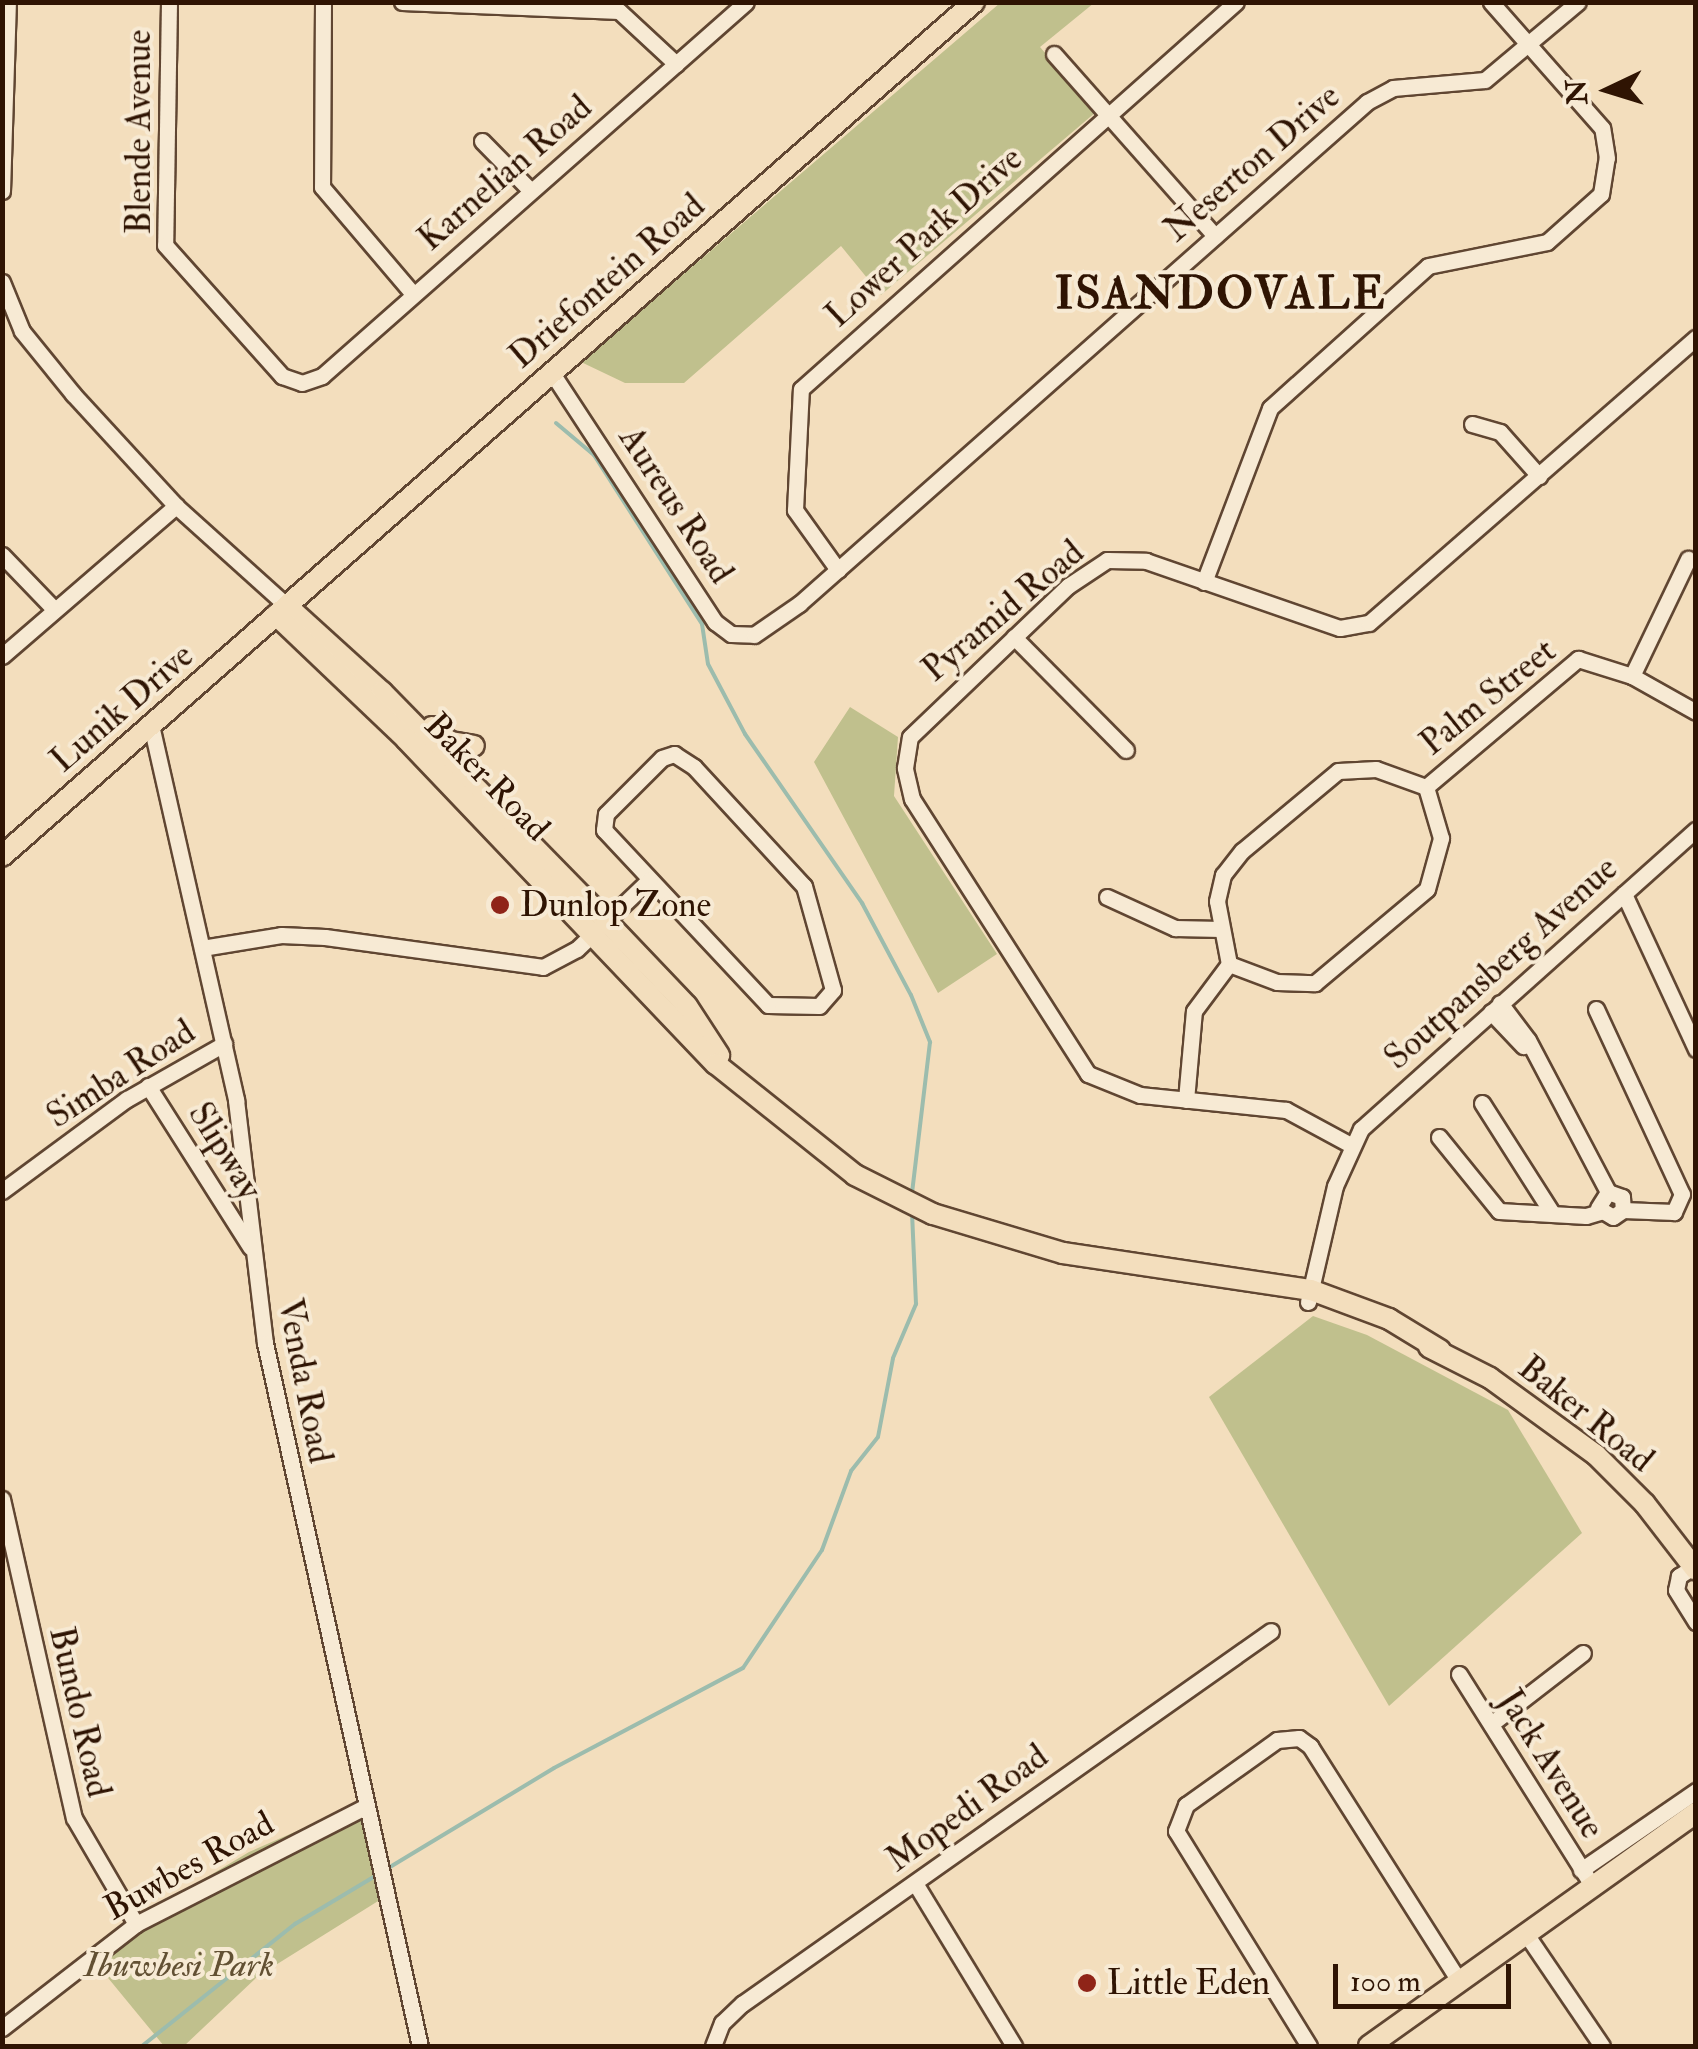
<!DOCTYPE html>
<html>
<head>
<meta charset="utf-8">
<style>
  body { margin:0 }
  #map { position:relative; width:1698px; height:2049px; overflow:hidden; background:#f3debd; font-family:"IM FELL Double Pica",serif }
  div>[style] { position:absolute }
  .green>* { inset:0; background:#c0c08d }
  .stream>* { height:4px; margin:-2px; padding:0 2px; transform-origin:2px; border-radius:2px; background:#9cbcad }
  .roads { filter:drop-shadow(2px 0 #604632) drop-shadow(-2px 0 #604632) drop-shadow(0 2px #604632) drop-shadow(0 -2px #604632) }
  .minor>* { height:15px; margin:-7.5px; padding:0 7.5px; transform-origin:7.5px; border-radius:7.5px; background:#f7ead4 }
  .major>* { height:20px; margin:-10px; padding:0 10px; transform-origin:10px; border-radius:10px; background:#f3debd }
  .dots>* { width:28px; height:28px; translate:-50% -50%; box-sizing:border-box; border:5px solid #f7ead4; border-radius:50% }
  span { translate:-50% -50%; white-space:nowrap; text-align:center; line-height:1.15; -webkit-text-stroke:8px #f7ead4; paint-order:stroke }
  .street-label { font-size:35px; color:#2f1403 }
  .poi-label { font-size:35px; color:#2f1403 }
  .left { translate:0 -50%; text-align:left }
  .park-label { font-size:35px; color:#625033; font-style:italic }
  .district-label { font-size:45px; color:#2f1403; font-weight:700; letter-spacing:2.5px }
  .frame { position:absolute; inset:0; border:5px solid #2f1403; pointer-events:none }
  .north { position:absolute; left:1558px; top:40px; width:100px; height:100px; -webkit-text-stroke:8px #f7ead4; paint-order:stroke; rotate:266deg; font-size:28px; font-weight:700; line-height:40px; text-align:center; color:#2f1403 }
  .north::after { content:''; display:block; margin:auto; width:35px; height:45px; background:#2f1403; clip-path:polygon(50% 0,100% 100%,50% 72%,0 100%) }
  .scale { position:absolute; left:1333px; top:1964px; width:178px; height:45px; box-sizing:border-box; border:5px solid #2f1403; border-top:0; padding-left:12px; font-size:30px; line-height:35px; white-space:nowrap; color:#2f1403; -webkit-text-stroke:8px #f7ead4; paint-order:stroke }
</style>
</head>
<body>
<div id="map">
  <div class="green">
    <div style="clip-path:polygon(1000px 3px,1094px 3px,1040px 47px,1096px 112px,881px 295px,841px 246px,684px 383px,625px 383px,581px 362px)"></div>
    <div style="clip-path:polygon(850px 707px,898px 737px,894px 796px,997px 954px,938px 993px,814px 762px)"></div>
    <div style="clip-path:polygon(1313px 1316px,1367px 1335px,1508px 1410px,1582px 1533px,1389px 1706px,1209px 1397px)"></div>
    <div style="clip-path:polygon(370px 1799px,391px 1893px,258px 1976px,184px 2046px,164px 2046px,90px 1956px,135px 1920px,249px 1852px)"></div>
  </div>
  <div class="stream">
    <div style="left:556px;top:423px;width:50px;rotate:40.1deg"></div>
    <div style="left:594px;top:455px;width:201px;rotate:57.4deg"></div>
    <div style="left:702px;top:624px;width:40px;rotate:81.5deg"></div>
    <div style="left:708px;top:664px;width:79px;rotate:62.1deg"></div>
    <div style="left:745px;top:734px;width:206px;rotate:55.3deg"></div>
    <div style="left:862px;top:903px;width:104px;rotate:62deg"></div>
    <div style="left:911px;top:995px;width:51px;rotate:68deg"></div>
    <div style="left:930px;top:1042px;width:153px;rotate:96.8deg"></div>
    <div style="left:385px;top:1870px;width:197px;rotate:-31.1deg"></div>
    <div style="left:554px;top:1768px;width:214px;rotate:-27.9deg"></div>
    <div style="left:743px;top:1668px;width:142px;rotate:-56.2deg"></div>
    <div style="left:822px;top:1550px;width:84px;rotate:-69.8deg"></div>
    <div style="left:851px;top:1471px;width:43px;rotate:-51.5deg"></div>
    <div style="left:878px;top:1437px;width:80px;rotate:-79.2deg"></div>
    <div style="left:893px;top:1358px;width:59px;rotate:-66.9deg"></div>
    <div style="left:916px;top:1304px;width:90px;rotate:-92.5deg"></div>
    <div style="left:142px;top:2046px;width:196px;rotate:-38.6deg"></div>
    <div style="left:295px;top:1924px;width:96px;rotate:-30.9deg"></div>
  </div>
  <div class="roads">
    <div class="minor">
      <div style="left:169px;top:2px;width:243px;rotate:90.9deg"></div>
      <div style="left:165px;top:245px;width:176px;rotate:48.2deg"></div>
      <div style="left:282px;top:376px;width:21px;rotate:19deg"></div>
      <div style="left:302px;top:383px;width:21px;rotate:-19deg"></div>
      <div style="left:322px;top:376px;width:565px;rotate:-41.41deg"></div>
      <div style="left:323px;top:2px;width:185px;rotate:90.3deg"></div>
      <div style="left:322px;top:187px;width:140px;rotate:49.6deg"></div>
      <div style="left:402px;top:2px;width:217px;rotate:2.4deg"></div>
      <div style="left:619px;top:11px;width:78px;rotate:42.9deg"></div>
      <div style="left:1054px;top:54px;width:243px;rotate:48.5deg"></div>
      <div style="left:482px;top:141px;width:69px;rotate:45.6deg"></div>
      <div style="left:2px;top:191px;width:189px;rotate:-88.2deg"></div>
      <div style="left:2px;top:282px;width:53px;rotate:67.8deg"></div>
      <div style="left:22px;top:331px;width:81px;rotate:51deg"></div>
      <div style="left:73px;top:394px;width:152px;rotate:47.4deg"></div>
      <div style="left:176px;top:506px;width:149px;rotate:42deg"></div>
      <div style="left:552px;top:373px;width:298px;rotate:56.8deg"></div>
      <div style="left:715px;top:622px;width:20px;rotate:37deg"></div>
      <div style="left:731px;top:634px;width:23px;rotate:2deg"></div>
      <div style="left:754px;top:635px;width:55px;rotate:-34.6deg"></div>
      <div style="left:799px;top:604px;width:758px;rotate:-41.47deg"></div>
      <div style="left:1367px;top:102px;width:30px;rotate:-28deg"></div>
      <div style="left:1393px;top:88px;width:92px;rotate:-5deg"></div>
      <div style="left:1485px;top:80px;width:121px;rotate:-40deg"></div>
      <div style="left:1472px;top:424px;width:29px;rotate:16deg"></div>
      <div style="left:1500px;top:432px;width:59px;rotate:48.4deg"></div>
      <div style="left:2px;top:555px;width:76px;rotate:46.1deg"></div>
      <div style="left:838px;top:570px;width:74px;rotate:-125.6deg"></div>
      <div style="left:795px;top:510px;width:121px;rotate:-87.2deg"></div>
      <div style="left:801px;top:389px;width:582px;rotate:-41.66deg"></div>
      <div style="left:1204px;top:582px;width:186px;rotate:-69.2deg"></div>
      <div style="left:1270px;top:408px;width:212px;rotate:-41.9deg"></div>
      <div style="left:1428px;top:266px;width:121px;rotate:-11.4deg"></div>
      <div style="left:1547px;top:242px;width:72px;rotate:-41.6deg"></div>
      <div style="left:1601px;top:194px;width:36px;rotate:-81deg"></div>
      <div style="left:1607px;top:158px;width:30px;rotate:-99deg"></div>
      <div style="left:1602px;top:128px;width:168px;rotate:-131.4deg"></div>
      <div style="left:1014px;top:637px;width:159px;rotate:45.3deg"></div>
      <div style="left:2px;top:656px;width:230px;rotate:-40.8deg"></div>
      <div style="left:1632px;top:676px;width:130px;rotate:-64.4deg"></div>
      <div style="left:151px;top:725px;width:385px;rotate:77.2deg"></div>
      <div style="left:236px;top:1100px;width:245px;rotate:83.2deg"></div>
      <div style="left:265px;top:1343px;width:720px;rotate:77.57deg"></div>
      <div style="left:674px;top:754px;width:24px;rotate:33deg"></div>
      <div style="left:694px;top:767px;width:162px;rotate:47.3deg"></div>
      <div style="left:804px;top:886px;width:108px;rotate:74.4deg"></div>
      <div style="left:833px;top:990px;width:21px;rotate:131deg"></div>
      <div style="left:819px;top:1006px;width:51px;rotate:-178.9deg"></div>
      <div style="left:768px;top:1005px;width:240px;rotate:-133.1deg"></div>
      <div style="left:604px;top:830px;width:16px;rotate:-83deg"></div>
      <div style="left:606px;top:814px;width:79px;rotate:-45deg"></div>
      <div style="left:662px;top:758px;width:13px;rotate:-18deg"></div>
      <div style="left:1426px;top:787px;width:199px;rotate:-40.1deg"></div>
      <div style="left:1578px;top:659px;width:57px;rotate:17.5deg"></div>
      <div style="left:1632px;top:676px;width:73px;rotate:29.4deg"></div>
      <div style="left:1624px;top:894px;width:171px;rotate:65.1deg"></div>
      <div style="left:1107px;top:897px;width:75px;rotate:24.5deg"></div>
      <div style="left:1175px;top:928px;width:46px;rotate:1.2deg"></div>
      <div style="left:202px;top:948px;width:80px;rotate:-9.3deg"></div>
      <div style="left:281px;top:935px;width:44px;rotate:2.6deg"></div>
      <div style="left:325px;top:937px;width:220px;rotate:7.8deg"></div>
      <div style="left:543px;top:967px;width:38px;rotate:-28deg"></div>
      <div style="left:577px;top:949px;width:100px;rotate:-43.8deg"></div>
      <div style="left:1229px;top:964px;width:51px;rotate:20.6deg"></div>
      <div style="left:1277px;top:982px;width:38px;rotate:2deg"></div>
      <div style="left:1315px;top:983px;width:146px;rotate:-40deg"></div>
      <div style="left:1427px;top:889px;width:53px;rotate:-74.6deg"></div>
      <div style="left:1441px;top:838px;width:53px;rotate:-106.4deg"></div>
      <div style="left:1229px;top:964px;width:64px;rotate:-100.8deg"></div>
      <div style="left:1217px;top:901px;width:27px;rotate:-77deg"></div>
      <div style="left:1223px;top:875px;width:31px;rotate:-52deg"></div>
      <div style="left:1242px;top:851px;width:125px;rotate:-39.8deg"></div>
      <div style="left:1338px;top:771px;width:38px;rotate:-3deg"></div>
      <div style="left:1376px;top:769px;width:53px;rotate:19.8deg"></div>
      <div style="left:1500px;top:1003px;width:46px;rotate:52.9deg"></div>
      <div style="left:1528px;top:1040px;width:172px;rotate:62.2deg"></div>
      <div style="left:1608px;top:1192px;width:15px;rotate:20deg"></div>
      <div style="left:1622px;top:1197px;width:13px;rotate:86deg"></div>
      <div style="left:1623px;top:1210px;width:12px;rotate:145deg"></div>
      <div style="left:1613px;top:1217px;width:17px;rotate:-149deg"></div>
      <div style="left:1598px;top:1208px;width:19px;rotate:-58deg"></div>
      <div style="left:1596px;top:1009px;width:204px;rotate:65.1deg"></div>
      <div style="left:1682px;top:1194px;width:20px;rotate:114deg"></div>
      <div style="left:1674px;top:1212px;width:51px;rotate:-177.8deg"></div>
      <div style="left:1491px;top:1012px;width:47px;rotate:46.7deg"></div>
      <div style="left:148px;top:1086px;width:191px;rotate:57.6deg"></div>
      <div style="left:1186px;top:1100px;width:89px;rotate:-84.9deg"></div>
      <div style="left:1194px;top:1011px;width:59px;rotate:-53.3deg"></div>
      <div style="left:1482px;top:1103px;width:130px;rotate:57.5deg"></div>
      <div style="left:1439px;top:1137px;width:95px;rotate:51deg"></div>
      <div style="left:1499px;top:1211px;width:87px;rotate:3.3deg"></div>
      <div style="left:1586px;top:1216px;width:15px;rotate:-16deg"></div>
      <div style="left:1349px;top:1144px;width:72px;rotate:-151.6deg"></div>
      <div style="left:1286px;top:1110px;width:147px;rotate:-174.1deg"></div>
      <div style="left:1140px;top:1095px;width:56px;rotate:-158deg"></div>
      <div style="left:1088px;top:1074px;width:326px;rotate:-122.6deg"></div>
      <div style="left:912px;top:799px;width:32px;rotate:-103deg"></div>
      <div style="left:905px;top:768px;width:31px;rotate:-81deg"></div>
      <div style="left:910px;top:737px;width:219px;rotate:-43.7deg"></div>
      <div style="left:1068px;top:586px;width:47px;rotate:-33.7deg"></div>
      <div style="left:1107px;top:560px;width:39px;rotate:1deg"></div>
      <div style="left:1146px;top:561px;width:205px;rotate:19.1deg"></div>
      <div style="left:1340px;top:628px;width:29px;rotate:-10deg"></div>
      <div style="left:1369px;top:623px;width:434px;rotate:-41.1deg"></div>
      <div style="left:2px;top:1191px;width:155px;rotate:-36.4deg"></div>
      <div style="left:127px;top:1099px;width:112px;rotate:-29.6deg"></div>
      <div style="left:1308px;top:1302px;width:119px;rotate:-76.9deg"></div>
      <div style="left:1335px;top:1186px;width:63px;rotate:-65.5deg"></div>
      <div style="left:1361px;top:1129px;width:449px;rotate:-41.8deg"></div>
      <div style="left:2px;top:1499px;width:327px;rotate:77.3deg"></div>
      <div style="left:74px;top:1818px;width:123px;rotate:59.7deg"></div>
      <div style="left:1693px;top:1567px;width:17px;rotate:147deg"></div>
      <div style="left:1679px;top:1576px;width:14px;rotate:102deg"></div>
      <div style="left:1676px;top:1590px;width:38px;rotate:58deg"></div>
      <div style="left:1459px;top:1674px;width:252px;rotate:57.8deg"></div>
      <div style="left:1491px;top:1724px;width:116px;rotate:-37.7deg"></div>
      <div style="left:1581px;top:1870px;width:140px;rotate:-34.5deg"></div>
      <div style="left:915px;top:1883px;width:191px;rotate:58.7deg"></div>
      <div style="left:1526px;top:1934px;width:135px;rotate:55.8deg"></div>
      <div style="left:2px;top:2028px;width:170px;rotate:-37.8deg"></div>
      <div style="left:136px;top:1924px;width:257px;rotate:-27.1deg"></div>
      <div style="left:713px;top:2046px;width:25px;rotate:-69deg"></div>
      <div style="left:722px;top:2023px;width:28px;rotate:-44deg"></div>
      <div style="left:742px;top:2004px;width:647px;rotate:-35.19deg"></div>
      <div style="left:1309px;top:2046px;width:253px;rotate:-121.7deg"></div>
      <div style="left:1176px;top:1831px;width:28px;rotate:-69deg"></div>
      <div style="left:1186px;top:1805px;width:112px;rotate:-35.5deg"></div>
      <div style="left:1277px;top:1740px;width:22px;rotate:-5deg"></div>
      <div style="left:1299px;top:1738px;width:14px;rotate:36deg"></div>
      <div style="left:1310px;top:1746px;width:280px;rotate:57.6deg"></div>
    </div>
    <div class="major">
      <div style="left:287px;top:606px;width:128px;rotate:42.2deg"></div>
      <div style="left:382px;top:692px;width:320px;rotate:45.6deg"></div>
      <div style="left:606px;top:921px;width:117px;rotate:46.4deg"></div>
      <div style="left:687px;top:1006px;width:59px;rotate:56.9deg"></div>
      <div style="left:276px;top:615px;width:180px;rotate:43.6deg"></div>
      <div style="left:406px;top:739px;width:449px;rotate:46.4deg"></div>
      <div style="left:716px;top:1064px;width:178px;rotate:38.6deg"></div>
      <div style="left:855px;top:1175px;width:87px;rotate:26.6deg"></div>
      <div style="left:933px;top:1214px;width:136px;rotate:16.7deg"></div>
      <div style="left:1063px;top:1253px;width:251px;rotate:8.5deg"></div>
      <div style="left:1311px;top:1290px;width:83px;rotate:20.4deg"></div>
      <div style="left:1389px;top:1319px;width:60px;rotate:31.3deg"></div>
      <div style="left:432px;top:727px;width:23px;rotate:40deg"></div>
      <div style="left:450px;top:742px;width:24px;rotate:9deg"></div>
      <div style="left:2px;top:856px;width:1294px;rotate:-41.3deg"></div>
      <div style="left:1429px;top:1347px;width:68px;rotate:26.9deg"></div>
      <div style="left:1490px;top:1378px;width:131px;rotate:36deg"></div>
      <div style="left:1596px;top:1455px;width:69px;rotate:45deg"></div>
      <div style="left:1645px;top:1504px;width:83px;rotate:52.3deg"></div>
      <div style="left:1369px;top:2046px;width:402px;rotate:-35.5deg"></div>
    </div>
  </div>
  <div class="dots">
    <div style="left:500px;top:905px;background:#8f2418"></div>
    <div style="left:1087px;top:1983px;background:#8f2418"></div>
  </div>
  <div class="street-label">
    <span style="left:139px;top:132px;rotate:-90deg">Blende Avenue</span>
    <span style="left:1252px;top:163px;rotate:-41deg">Neserton Drive</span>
    <span style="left:505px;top:173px;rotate:-41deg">Karnelian Road</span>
    <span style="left:924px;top:237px;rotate:-42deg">Lower Park Drive</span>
    <span style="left:607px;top:281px;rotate:-41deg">Driefontein Road</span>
    <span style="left:676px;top:505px;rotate:57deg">Aureus Road</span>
    <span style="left:1003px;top:611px;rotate:-40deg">Pyramid Road</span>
    <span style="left:1488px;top:697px;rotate:-39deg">Palm Street</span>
    <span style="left:122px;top:708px;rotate:-41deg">Lunik Drive</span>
    <span style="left:487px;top:777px;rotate:46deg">Baker Road</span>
    <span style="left:1501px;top:963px;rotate:-42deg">Soutpansberg Avenue</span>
    <span style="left:121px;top:1074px;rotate:-33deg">Simba Road</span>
    <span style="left:225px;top:1151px;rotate:58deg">Slipway</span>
    <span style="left:305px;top:1381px;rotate:79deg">Venda Road</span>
    <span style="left:1586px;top:1414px;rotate:39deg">Baker Road</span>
    <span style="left:80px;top:1712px;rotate:77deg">Bundo Road</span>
    <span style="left:1551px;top:1764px;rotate:58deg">Jack Avenue</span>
    <span style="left:967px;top:1808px;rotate:-36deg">Mopedi Road</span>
    <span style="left:189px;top:1866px;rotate:-29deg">Buwbes Road</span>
  </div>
  <div class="poi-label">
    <span class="left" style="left:520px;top:905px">Dunlop Zone</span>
    <span class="left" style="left:1107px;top:1983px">Little Eden</span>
  </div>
  <div class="park-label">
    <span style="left:179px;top:1965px">Ibuwbesi Park</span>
  </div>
  <div class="district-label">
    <span style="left:1221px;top:295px">ISANDOVALE</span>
  </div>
  <div class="frame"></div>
  <div class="north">N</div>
  <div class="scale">100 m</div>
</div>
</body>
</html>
